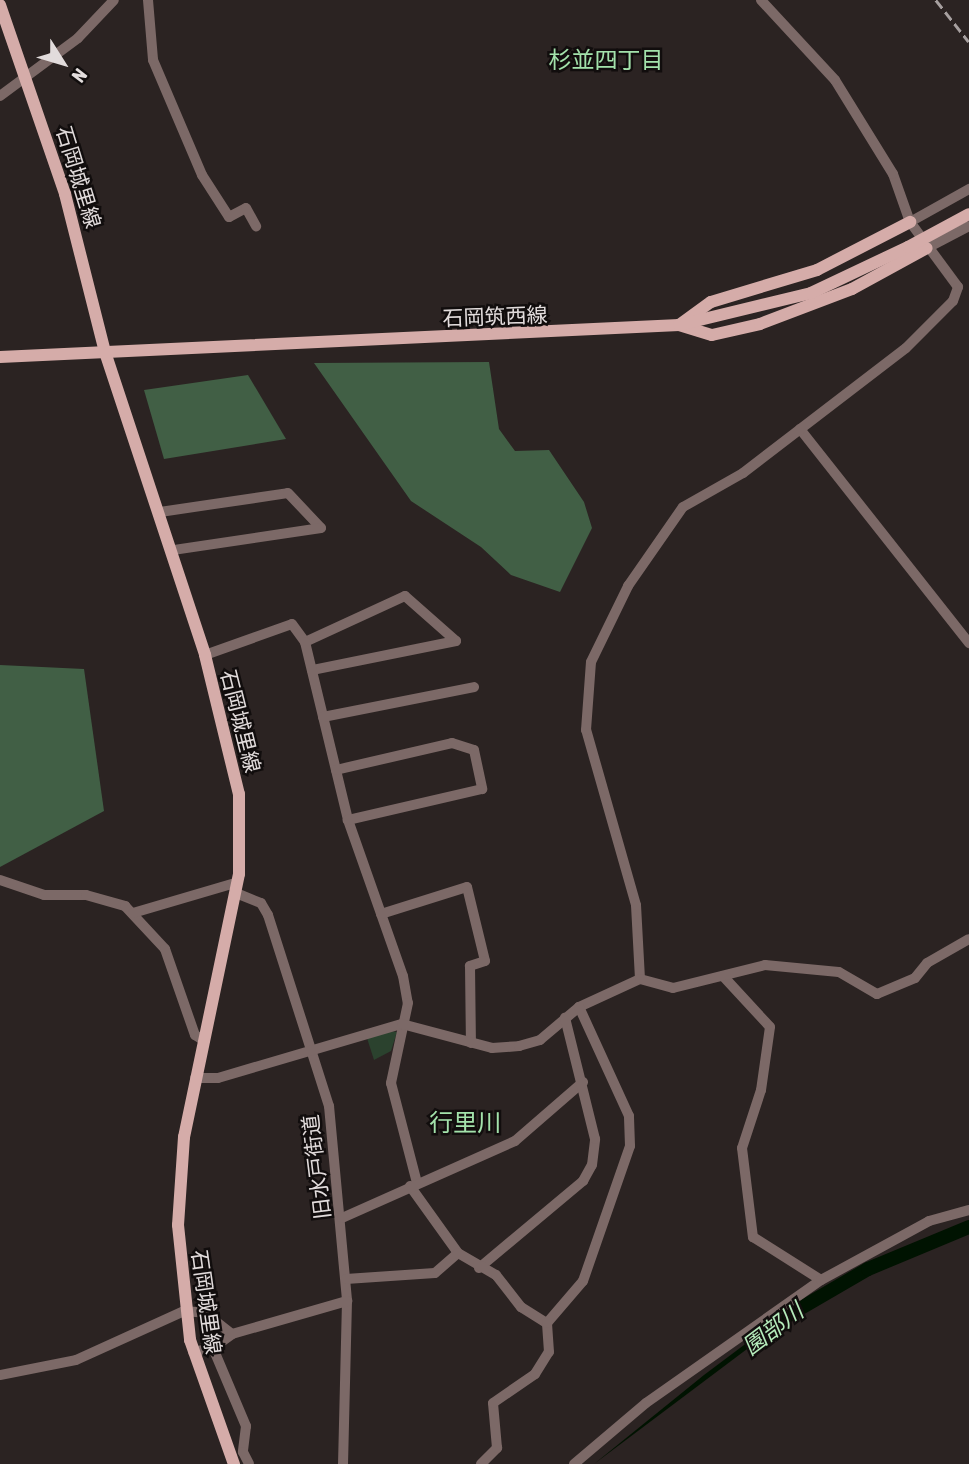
<!DOCTYPE html>
<html>
<head>
<meta charset="utf-8">
<style>
  body { margin:0 }
  #map { position:relative; width:969px; height:1464px; overflow:hidden; background:#2b2322; font-family:"Asap Condensed","Noto Sans JP",sans-serif }
  div>[style] { position:absolute }
  .green>* { inset:0; background:#2b422e }
  .forest>* { inset:0; background:#415f45 }
  .water>* { inset:0; background:#001301 }
  .river>* { height:14px; margin:-7px; padding:0 7px; transform-origin:7px; border-radius:7px; background:#001301 }
  .minor>* { height:10px; margin:-5px; padding:0 5px; transform-origin:5px; border-radius:5px; background:#7c6967 }
  .major>* { height:12px; margin:-6px; padding:0 6px; transform-origin:6px; border-radius:6px; background:#d5aca9 }
  .rail>* { height:2.5px; margin-top:-1.25px; transform-origin:0; background:repeating-linear-gradient(90deg,#a7a0a0 0 10px,transparent 0 15px) }
  .major-bridge>* { height:12px; margin:-6px; padding:0 6px; transform-origin:6px; border-radius:6px; background:#d5aca9 }
  span { translate:-50% -50%; white-space:nowrap; text-align:center; line-height:1.15; -webkit-text-stroke:5px #110d0d; paint-order:stroke }
  .street-label { font-size:21px; color:#e2dcdc }
  .neighbourhood-label { font-size:23px; color:#a3e2ab }
  .water-label { font-size:23px; color:#b5ebbb; font-style:italic }
  .quarter-label { font-size:24px; color:#a3e2ab }
  .north { position:absolute; left:28px; top:28px; width:70px; height:70px; -webkit-text-stroke:5px #110d0d; paint-order:stroke; rotate:127deg; font-size:19px; font-weight:700; line-height:28px; text-align:center; color:#e2dcdc }
  .north::after { content:''; display:block; margin:auto; width:24px; height:32px; background:#e2dcdc; clip-path:polygon(50% 0,100% 100%,50% 72%,0 100%) }
</style>
</head>
<body>
<div id="map">
  <div class="green">
    <div style="clip-path:polygon(383px 1030px,397px 1032px,391px 1051px,374px 1060px,366px 1035px)"></div>
  </div>
  <div class="forest">
    <div style="clip-path:polygon(489px 362px,499px 429px,515px 451px,549px 450px,584px 502px,592px 528px,560px 592px,511px 575px,481px 547px,411px 501px,314px 363px)"></div>
    <div style="clip-path:polygon(248px 375px,286px 439px,164px 459px,144px 390px)"></div>
    <div style="clip-path:polygon(0 665px,84px 669px,104px 811px,0 867px)"></div>
  </div>
  <div class="water">
    <div style="clip-path:polygon(796px 1306px,799px 1310px,594px 1464px,704px 1375px)"></div>
  </div>
  <div class="river">
    <div style="left:782px;top:1319px;width:99px;rotate:-30.2deg"></div>
    <div style="left:868px;top:1269px;width:109px;rotate:-22.6deg"></div>
  </div>
  <div class="minor">
    <div style="left:148px;top:0;width:60px;rotate:85.2deg"></div>
    <div style="left:153px;top:60px;width:125px;rotate:66.9deg"></div>
    <div style="left:202px;top:175px;width:50px;rotate:57.3deg"></div>
    <div style="left:229px;top:217px;width:19px;rotate:-28deg"></div>
    <div style="left:246px;top:208px;width:21px;rotate:61deg"></div>
    <div style="left:0;top:96px;width:97px;rotate:-36.6deg"></div>
    <div style="left:78px;top:38px;width:52px;rotate:-46.5deg"></div>
    <div style="left:910px;top:222px;width:68px;rotate:-29.2deg"></div>
    <div style="left:927px;top:248px;width:47px;rotate:-27.6deg"></div>
    <div style="left:800px;top:429px;width:273px;rotate:51.7deg"></div>
    <div style="left:160px;top:512px;width:129px;rotate:-8.4deg"></div>
    <div style="left:288px;top:493px;width:48px;rotate:46.7deg"></div>
    <div style="left:321px;top:528px;width:150px;rotate:171.5deg"></div>
    <div style="left:305px;top:642px;width:110px;rotate:-24.7deg"></div>
    <div style="left:405px;top:596px;width:68px;rotate:41.4deg"></div>
    <div style="left:456px;top:641px;width:147px;rotate:168.6deg"></div>
    <div style="left:205px;top:655px;width:92px;rotate:-19.6deg"></div>
    <div style="left:292px;top:624px;width:22px;rotate:54deg"></div>
    <div style="left:305px;top:642px;width:183px;rotate:76.4deg"></div>
    <div style="left:348px;top:820px;width:165px;rotate:70.6deg"></div>
    <div style="left:403px;top:976px;width:27px;rotate:80deg"></div>
    <div style="left:408px;top:1003px;width:82px;rotate:102deg"></div>
    <div style="left:391px;top:1083px;width:103px;rotate:75.4deg"></div>
    <div style="left:323px;top:717px;width:154px;rotate:-11.2deg"></div>
    <div style="left:336px;top:770px;width:119px;rotate:-13.1deg"></div>
    <div style="left:452px;top:743px;width:23px;rotate:18deg"></div>
    <div style="left:474px;top:750px;width:40px;rotate:78deg"></div>
    <div style="left:482px;top:789px;width:138px;rotate:167deg"></div>
    <div style="left:0;top:880px;width:46px;rotate:18.8deg"></div>
    <div style="left:44px;top:895px;width:42px"></div>
    <div style="left:86px;top:895px;width:41px;rotate:15.8deg"></div>
    <div style="left:125px;top:906px;width:59px;rotate:47.1deg"></div>
    <div style="left:165px;top:949px;width:91px;rotate:70.8deg"></div>
    <div style="left:195px;top:1035px;width:9px;rotate:32deg"></div>
    <div style="left:236px;top:893px;width:27px;rotate:22deg"></div>
    <div style="left:261px;top:903px;width:14px;rotate:60deg"></div>
    <div style="left:268px;top:915px;width:201px;rotate:72.3deg"></div>
    <div style="left:329px;top:1106px;width:196px;rotate:84.7deg"></div>
    <div style="left:347px;top:1301px;width:163px;rotate:91.4deg"></div>
    <div style="left:133px;top:913px;width:109px;rotate:-16.4deg"></div>
    <div style="left:381px;top:914px;width:90px;rotate:-17.4deg"></div>
    <div style="left:467px;top:887px;width:76px;rotate:76.3deg"></div>
    <div style="left:485px;top:961px;width:16px;rotate:162deg"></div>
    <div style="left:470px;top:966px;width:77px;rotate:89.3deg"></div>
    <div style="left:723px;top:976px;width:69px;rotate:47.3deg"></div>
    <div style="left:770px;top:1027px;width:64px;rotate:98.1deg"></div>
    <div style="left:761px;top:1090px;width:61px;rotate:108.1deg"></div>
    <div style="left:742px;top:1148px;width:90px;rotate:83deg"></div>
    <div style="left:753px;top:1237px;width:80px;rotate:32.3deg"></div>
    <div style="left:640px;top:979px;width:74px;rotate:-93.1deg"></div>
    <div style="left:636px;top:905px;width:182px;rotate:-105.9deg"></div>
    <div style="left:586px;top:730px;width:68px;rotate:-85.8deg"></div>
    <div style="left:591px;top:662px;width:85px;rotate:-64deg"></div>
    <div style="left:628px;top:586px;width:96px;rotate:-55.2deg"></div>
    <div style="left:683px;top:507px;width:69px;rotate:-29.5deg"></div>
    <div style="left:743px;top:473px;width:205px;rotate:-37.5deg"></div>
    <div style="left:906px;top:348px;width:66px;rotate:-45deg"></div>
    <div style="left:953px;top:301px;width:15px;rotate:-70deg"></div>
    <div style="left:958px;top:287px;width:81px;rotate:-126.4deg"></div>
    <div style="left:910px;top:222px;width:51px;rotate:-109.5deg"></div>
    <div style="left:893px;top:174px;width:110px;rotate:-121.7deg"></div>
    <div style="left:835px;top:80px;width:109px;rotate:-132.8deg"></div>
    <div style="left:195px;top:1078px;width:23px"></div>
    <div style="left:218px;top:1078px;width:192px;rotate:-16.4deg"></div>
    <div style="left:402px;top:1024px;width:93px;rotate:14.9deg"></div>
    <div style="left:492px;top:1048px;width:27px;rotate:-4deg"></div>
    <div style="left:519px;top:1046px;width:22px;rotate:-16deg"></div>
    <div style="left:540px;top:1040px;width:51px;rotate:-40.2deg"></div>
    <div style="left:579px;top:1007px;width:67px;rotate:-24.7deg"></div>
    <div style="left:640px;top:979px;width:34px;rotate:15deg"></div>
    <div style="left:673px;top:988px;width:95px;rotate:-14deg"></div>
    <div style="left:765px;top:965px;width:74px;rotate:5.4deg"></div>
    <div style="left:839px;top:972px;width:44px;rotate:30.1deg"></div>
    <div style="left:877px;top:994px;width:41px;rotate:-22.8deg"></div>
    <div style="left:915px;top:978px;width:19px;rotate:-51deg"></div>
    <div style="left:927px;top:963px;width:48px;rotate:-29.7deg"></div>
    <div style="left:410px;top:1186px;width:82px;rotate:54.4deg"></div>
    <div style="left:342px;top:1218px;width:189px;rotate:-24deg"></div>
    <div style="left:515px;top:1141px;width:90px;rotate:-40.9deg"></div>
    <div style="left:479px;top:1268px;width:136px;rotate:-39.9deg"></div>
    <div style="left:583px;top:1181px;width:18px;rotate:-61deg"></div>
    <div style="left:592px;top:1165px;width:26px;rotate:-83deg"></div>
    <div style="left:595px;top:1139px;width:125px;rotate:-103.9deg"></div>
    <div style="left:346px;top:1279px;width:89px;rotate:-3.9deg"></div>
    <div style="left:435px;top:1273px;width:30px;rotate:-41deg"></div>
    <div style="left:458px;top:1253px;width:44px;rotate:30.1deg"></div>
    <div style="left:496px;top:1275px;width:41px;rotate:52deg"></div>
    <div style="left:521px;top:1307px;width:31px;rotate:32deg"></div>
    <div style="left:213px;top:1348px;width:24px;rotate:-36deg"></div>
    <div style="left:193px;top:1352px;width:20px;rotate:-11deg"></div>
    <div style="left:213px;top:1348px;width:85px;rotate:67.1deg"></div>
    <div style="left:246px;top:1426px;width:26px;rotate:97deg"></div>
    <div style="left:243px;top:1452px;width:13px;rotate:63deg"></div>
    <div style="left:0;top:1375px;width:77px;rotate:-11.2deg"></div>
    <div style="left:76px;top:1360px;width:119px;rotate:-24.4deg"></div>
    <div style="left:184px;top:1311px;width:21px;rotate:5deg"></div>
    <div style="left:205px;top:1313px;width:34px;rotate:38deg"></div>
    <div style="left:232px;top:1334px;width:120px;rotate:-16deg"></div>
    <div style="left:481px;top:1464px;width:23px;rotate:-45deg"></div>
    <div style="left:497px;top:1448px;width:45px;rotate:-95.1deg"></div>
    <div style="left:493px;top:1403px;width:51px;rotate:-34.6deg"></div>
    <div style="left:535px;top:1374px;width:26px;rotate:-58deg"></div>
    <div style="left:549px;top:1352px;width:29px;rotate:-94deg"></div>
    <div style="left:547px;top:1323px;width:55px;rotate:-49.4deg"></div>
    <div style="left:583px;top:1281px;width:143px;rotate:-70.8deg"></div>
    <div style="left:630px;top:1146px;width:30px;rotate:-92deg"></div>
    <div style="left:629px;top:1116px;width:120px;rotate:-114.6deg"></div>
    <div style="left:574px;top:1464px;width:94px;rotate:-40.3deg"></div>
    <div style="left:646px;top:1403px;width:214px;rotate:-35.1deg"></div>
    <div style="left:821px;top:1280px;width:123px;rotate:-28.6deg"></div>
    <div style="left:929px;top:1221px;width:41px;rotate:-15.4deg"></div>
  </div>
  <div class="major">
    <div style="left:0;top:5px;width:200px;rotate:71deg"></div>
    <div style="left:65px;top:194px;width:163px;rotate:75.8deg"></div>
    <div style="left:105px;top:352px;width:319px;rotate:71.7deg"></div>
    <div style="left:205px;top:655px;width:143px;rotate:76.3deg"></div>
    <div style="left:239px;top:794px;width:80px;rotate:90deg"></div>
    <div style="left:239px;top:874px;width:269px;rotate:101.8deg"></div>
    <div style="left:184px;top:1137px;width:88px;rotate:93.9deg"></div>
    <div style="left:178px;top:1225px;width:116px;rotate:84deg"></div>
    <div style="left:190px;top:1340px;width:132px;rotate:70.5deg"></div>
    <div style="left:679px;top:325px;width:34px;rotate:17deg"></div>
    <div style="left:712px;top:335px;width:49px;rotate:-12.9deg"></div>
    <div style="left:760px;top:324px;width:98px;rotate:-20.8deg"></div>
    <div style="left:852px;top:289px;width:85px;rotate:-28.7deg"></div>
    <div style="left:679px;top:325px;width:39px;rotate:-36deg"></div>
    <div style="left:711px;top:302px;width:111px;rotate:-16.8deg"></div>
    <div style="left:817px;top:270px;width:105px;rotate:-27.3deg"></div>
    <div style="left:0;top:357px;width:680px;rotate:-2.7deg"></div>
    <div style="left:679px;top:325px;width:136px;rotate:-13.6deg"></div>
    <div style="left:811px;top:293px;width:107px;rotate:-25.4deg"></div>
  </div>
  <div class="rail">
    <div style="left:936px;top:0;width:53px;rotate:51.8deg"></div>
  </div>
  <div class="major-bridge">
    <div style="left:908px;top:247px;width:69px;rotate:-28.4deg"></div>
  </div>
  <div class="street-label">
    <span style="left:79px;top:177px;rotate:73deg">石岡城里線</span>
    <span style="left:495px;top:316px;rotate:-2deg">石岡筑西線</span>
    <span style="left:241px;top:721px;rotate:76deg">石岡城里線</span>
    <span style="left:316px;top:1167px;rotate:-97deg">旧水戸街道</span>
    <span style="left:207px;top:1302px;rotate:82deg">石岡城里線</span>
  </div>
  <div class="neighbourhood-label">
    <span style="left:606px;top:60px">杉並四丁目</span>
  </div>
  <div class="water-label">
    <span style="left:773px;top:1329px;rotate:-37deg">園部川</span>
  </div>
  <div class="quarter-label">
    <span style="left:465px;top:1123px">行里川</span>
  </div>
  <div class="north">N</div>
</div>
</body>
</html>
